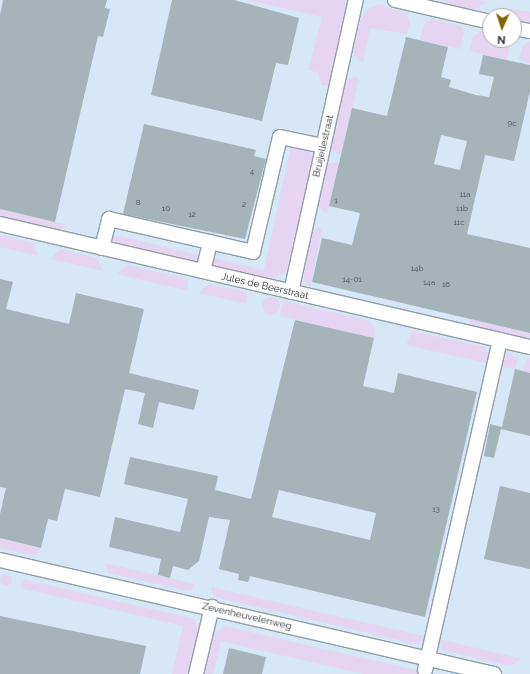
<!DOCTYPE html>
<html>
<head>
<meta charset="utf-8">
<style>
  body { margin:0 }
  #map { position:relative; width:530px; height:674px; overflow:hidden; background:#e7f2fd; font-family:Raleway,sans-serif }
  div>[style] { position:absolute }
  .built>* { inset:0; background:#d6e7f7 }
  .green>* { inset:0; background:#e5d5f3; transform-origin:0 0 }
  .round { border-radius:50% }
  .building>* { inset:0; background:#a4b4b8 }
  .roads { filter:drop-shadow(1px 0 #929da7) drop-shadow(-1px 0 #929da7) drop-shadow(0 1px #929da7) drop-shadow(0 -1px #929da7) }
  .minor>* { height:14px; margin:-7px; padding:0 7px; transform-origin:7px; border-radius:7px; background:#fff }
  span { translate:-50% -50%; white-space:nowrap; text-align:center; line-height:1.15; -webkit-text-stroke:3px #fff; paint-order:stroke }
  .number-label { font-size:8px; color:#4b5256 }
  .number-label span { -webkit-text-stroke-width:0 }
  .street-label { font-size:10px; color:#2d3236 }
  .north { position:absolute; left:482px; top:8px; width:40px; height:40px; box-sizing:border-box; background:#fff; border:1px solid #abadaf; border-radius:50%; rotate:183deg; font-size:11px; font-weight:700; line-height:16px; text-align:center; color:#2d3236 }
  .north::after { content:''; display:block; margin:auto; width:14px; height:18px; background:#876200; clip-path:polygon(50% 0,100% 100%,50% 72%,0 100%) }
</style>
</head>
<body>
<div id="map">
  <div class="built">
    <div style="clip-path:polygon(evenodd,0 0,530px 0,530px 674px,0 674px,0 0,490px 16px,514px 16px,514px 40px,490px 40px,490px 16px)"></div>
  </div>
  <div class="green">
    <div style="clip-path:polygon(247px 0,344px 0,347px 7px,333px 79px,327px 85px,322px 85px,317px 72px,308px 70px,322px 17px)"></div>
    <div style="clip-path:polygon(440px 0,479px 0,486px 2px,473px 11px)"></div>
    <div style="clip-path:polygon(379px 4px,406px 14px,410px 21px,407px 34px,370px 28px,363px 62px,358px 60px,353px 52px,362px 17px,369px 8px)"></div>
    <div style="clip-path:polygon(506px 8px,530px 12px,530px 24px,514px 20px)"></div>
    <div style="clip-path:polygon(432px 19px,461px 26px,464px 32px,460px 49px,420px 40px,424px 24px)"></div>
    <div style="clip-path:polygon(481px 31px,490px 33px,490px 40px,507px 40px,510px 45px,507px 60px,469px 51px,473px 37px)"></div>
    <div style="clip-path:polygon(530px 42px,530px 63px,519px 60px,522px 46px)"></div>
    <div style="clip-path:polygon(354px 77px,359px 79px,341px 156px,331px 149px,346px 82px)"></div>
    <div style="clip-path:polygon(291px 146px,309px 150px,314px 159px,286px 272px,269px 280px,211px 267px,213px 258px,264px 270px)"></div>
    <div style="clip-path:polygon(332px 162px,339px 163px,327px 214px,318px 206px,327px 165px)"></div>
    <div style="clip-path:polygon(0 209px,55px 222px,66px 224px,58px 231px,0 218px)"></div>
    <div style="clip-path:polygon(319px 228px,322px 229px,310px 288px,304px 279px,303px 268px,312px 233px)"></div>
    <div style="clip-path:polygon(0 235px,33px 243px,38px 256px,0 247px)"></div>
    <div style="clip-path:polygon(111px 235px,120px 236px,202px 256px,195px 263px,116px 245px)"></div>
    <div style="clip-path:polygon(60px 249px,97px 258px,103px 271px,50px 259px)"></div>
    <div style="clip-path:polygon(127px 265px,188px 279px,188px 291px,116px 274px)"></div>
    <div style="clip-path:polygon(208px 284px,247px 292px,246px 304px,199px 293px)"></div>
    <div class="round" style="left:262px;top:297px;width:18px;height:18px"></div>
    <div style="clip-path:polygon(284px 301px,370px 321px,375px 329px,374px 338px,280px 316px)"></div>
    <div style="left:471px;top:319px;width:61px;height:7px;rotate:13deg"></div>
    <div style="clip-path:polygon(412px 331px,484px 347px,489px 355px,487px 363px,406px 345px)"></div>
    <div style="clip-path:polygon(508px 353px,518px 358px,515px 369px,498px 366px,500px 358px)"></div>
    <div style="clip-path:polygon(530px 358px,530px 373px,523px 371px,526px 360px)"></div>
    <div style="clip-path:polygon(0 538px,41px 548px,40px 551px,34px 556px,0 548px)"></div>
    <div style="clip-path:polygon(105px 563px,195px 584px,195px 587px,188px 591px,108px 573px)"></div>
    <div class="round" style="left:0;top:574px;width:12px;height:12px"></div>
    <div style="clip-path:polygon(22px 579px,194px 619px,199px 632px,190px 674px,172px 674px,183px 626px,20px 588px)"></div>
    <div style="clip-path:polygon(211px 587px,424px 636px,424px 639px,415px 644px,214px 597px)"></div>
    <div style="clip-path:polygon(224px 626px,433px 674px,363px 674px,221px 641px,213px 674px,205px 674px,214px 635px)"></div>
    <div style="clip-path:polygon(439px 640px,443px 640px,522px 659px,510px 666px,442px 650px)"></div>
  </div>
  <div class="building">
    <div style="clip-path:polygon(3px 0,107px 0,105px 8px,110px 9px,103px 37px,98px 36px,55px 222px,0 209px,0 15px)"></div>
    <div style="clip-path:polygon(172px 0,234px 0,299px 18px,288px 65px,276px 63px,262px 121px,151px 95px)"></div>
    <div style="clip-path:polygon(evenodd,406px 37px,448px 47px,441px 77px,451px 80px,449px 87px,476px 95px,489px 97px,494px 77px,479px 74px,483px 55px,530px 65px,530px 91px,514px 161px,485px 155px,467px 234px,530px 248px,530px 333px,312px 282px,322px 238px,352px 245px,360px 213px,329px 206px,352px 108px,387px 116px,406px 37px,441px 135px,467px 141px,460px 170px,434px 164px,441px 135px)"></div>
    <div style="clip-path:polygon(144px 124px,256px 150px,254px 156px,266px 159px,245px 239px,123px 214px)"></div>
    <div style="clip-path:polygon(0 279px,13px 282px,6px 309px,69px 324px,76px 293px,144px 309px,129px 373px,199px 390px,194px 410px,159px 402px,153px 428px,138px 424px,145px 393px,125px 389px,100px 497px,65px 489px,57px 521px,48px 519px,41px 548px,0 538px,0 514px,6px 488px,0 487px)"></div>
    <div style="clip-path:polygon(evenodd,295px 320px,374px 338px,363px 386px,394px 393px,398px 373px,477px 392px,425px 617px,250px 576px,248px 582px,238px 580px,239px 574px,219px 569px,230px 520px,209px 517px,199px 561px,188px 570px,173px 566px,170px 578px,158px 575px,161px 559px,109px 547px,115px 517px,180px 532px,188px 499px,124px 484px,130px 457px,218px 476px,215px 490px,251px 499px,295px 320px,279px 490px,376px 513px,370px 540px,272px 517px,279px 490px)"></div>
    <div style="clip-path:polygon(515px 369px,530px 373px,530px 436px,501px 429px,494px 458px,484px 456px,490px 424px,502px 427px)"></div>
    <div style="clip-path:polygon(500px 486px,530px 493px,530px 569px,484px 559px)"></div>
    <div style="clip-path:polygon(0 616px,146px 646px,140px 674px,0 674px)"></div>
    <div style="clip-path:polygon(229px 648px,266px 657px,262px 674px,223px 674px)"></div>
  </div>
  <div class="roads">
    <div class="minor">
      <div style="left:395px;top:0;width:98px;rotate:13deg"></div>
      <div style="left:514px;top:28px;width:16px;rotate:11deg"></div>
      <div style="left:0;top:224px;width:544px;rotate:13.07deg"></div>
      <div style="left:102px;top:248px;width:30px;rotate:-76deg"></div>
      <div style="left:109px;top:219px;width:148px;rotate:12.9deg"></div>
      <div style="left:253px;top:252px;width:118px;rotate:-76.8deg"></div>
      <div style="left:280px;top:137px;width:44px;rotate:11.8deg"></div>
      <div style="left:203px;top:271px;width:30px;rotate:-76deg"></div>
      <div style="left:291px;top:292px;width:299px;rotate:-77.5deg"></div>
      <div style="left:0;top:560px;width:507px;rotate:12.99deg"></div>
      <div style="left:425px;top:670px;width:338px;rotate:-77.2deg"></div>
      <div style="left:196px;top:674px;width:69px;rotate:-76.6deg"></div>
    </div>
  </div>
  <div class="number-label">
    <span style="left:512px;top:124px">9c</span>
    <span style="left:252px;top:172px">4</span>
    <span style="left:465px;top:195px">11a</span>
    <span style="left:336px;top:201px">1</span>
    <span style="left:138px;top:203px">8</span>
    <span style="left:244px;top:205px">2</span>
    <span style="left:166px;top:209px">10</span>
    <span style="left:462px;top:209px">11b</span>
    <span style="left:192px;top:215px">12</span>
    <span style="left:459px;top:223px">11c</span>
    <span style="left:417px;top:269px">14b</span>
    <span style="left:352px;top:280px">14-01</span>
    <span style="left:429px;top:283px">14a</span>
    <span style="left:446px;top:285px">16</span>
    <span style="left:436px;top:510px">13</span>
  </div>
  <div class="street-label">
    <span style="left:323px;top:146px;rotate:-77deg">Bruijellestraat</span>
    <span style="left:265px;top:286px;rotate:13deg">Jules de Beerstraat</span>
    <span style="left:247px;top:616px;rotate:13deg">Zevenheuvelenweg</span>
  </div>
  <div class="north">N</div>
</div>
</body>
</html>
